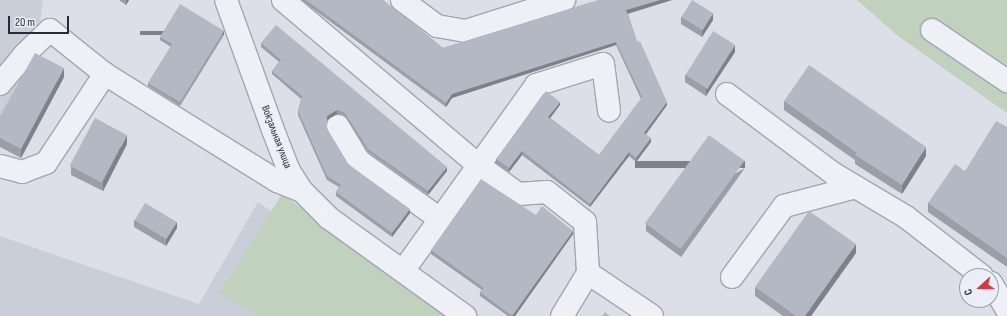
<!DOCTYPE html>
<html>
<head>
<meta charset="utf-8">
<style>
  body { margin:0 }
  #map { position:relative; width:1007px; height:316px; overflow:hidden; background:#dcdfe7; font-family:"Sofia Sans Condensed",sans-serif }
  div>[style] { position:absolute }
  .built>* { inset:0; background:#caced9 }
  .green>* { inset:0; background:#c0d1bd }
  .roads { filter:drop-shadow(1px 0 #a1a6b1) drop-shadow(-1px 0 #a1a6b1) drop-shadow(0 1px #a1a6b1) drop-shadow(0 -1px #a1a6b1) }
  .minor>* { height:22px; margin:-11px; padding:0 11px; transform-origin:11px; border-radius:11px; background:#eff0f5 }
  .wall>* { inset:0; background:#9a9ea9 }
  .shaded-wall>* { inset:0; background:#7d8189; transform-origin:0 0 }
  .building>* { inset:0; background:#b3b8c4; transform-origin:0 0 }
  span { translate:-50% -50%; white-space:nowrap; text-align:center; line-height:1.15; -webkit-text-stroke:3px #ebeef5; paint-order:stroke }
  .street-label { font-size:11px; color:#252c3e }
  .north { position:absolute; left:959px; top:268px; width:40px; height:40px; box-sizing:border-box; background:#ebeef5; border:1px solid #9ca0ac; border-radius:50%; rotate:249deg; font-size:11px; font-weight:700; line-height:16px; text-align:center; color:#252c3e }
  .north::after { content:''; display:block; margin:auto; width:14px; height:18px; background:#d33a43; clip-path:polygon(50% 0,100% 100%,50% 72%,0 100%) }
  .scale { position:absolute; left:8px; top:16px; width:61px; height:18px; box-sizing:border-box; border:2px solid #252c3e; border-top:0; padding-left:5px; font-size:12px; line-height:14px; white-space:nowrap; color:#252c3e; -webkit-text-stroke:3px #ebeef5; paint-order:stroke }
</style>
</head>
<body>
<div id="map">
  <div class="built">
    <div style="clip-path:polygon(0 0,43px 0,37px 44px,0 121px)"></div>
    <div style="clip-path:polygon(258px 202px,419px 316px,0 316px,0 236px,199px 304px)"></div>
  </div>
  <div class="green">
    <div style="clip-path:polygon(857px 0,1007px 0,1007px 113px,898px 36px)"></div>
    <div style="clip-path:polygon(282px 194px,451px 316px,258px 316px,219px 293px)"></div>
  </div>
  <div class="roads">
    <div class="minor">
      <div style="left:226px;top:0;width:138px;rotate:70.1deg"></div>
      <div style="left:273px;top:130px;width:44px;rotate:68.7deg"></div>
      <div style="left:289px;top:171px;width:24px;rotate:57deg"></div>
      <div style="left:302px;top:191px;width:38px;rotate:45deg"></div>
      <div style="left:329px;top:218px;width:168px;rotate:35.8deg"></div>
      <div style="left:283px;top:0;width:255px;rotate:40.2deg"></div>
      <div style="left:478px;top:165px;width:49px;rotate:35.9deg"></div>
      <div style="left:518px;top:194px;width:29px;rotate:-4deg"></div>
      <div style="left:547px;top:192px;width:48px;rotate:38.3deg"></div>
      <div style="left:585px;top:222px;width:51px;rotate:86.6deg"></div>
      <div style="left:402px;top:0;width:44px;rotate:36.6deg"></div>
      <div style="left:437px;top:26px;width:29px;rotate:10deg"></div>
      <div style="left:466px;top:31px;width:103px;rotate:-17.6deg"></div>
      <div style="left:932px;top:30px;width:91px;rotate:34.2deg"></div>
      <div style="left:0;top:84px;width:38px;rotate:-50deg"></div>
      <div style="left:24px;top:55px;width:36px;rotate:-44deg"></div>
      <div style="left:50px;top:30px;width:70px;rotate:38.7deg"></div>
      <div style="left:105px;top:74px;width:203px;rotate:31.9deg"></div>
      <div style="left:277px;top:181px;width:27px;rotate:22deg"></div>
      <div style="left:727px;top:94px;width:134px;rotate:36.8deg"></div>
      <div style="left:834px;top:174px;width:84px;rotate:30.8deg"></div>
      <div style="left:906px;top:217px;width:96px;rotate:37.8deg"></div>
      <div style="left:338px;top:126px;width:41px;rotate:59deg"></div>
      <div style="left:359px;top:161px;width:100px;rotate:35.6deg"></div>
      <div style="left:0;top:166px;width:23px;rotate:15deg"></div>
      <div style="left:22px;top:172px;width:26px;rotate:-21deg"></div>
      <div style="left:46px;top:163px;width:107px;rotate:-56.5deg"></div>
      <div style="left:403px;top:271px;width:229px;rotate:-54.4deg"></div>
      <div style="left:536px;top:85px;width:70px;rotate:-17.4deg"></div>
      <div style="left:603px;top:64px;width:47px;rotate:82.7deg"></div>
      <div style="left:732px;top:277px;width:88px;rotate:-53.8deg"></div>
      <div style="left:784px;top:206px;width:74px;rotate:-14.8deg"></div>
      <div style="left:991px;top:283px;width:31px;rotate:59deg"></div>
      <div style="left:562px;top:316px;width:50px;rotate:-58.8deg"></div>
      <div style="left:588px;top:273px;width:77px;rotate:33.9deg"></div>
    </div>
  </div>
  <div class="wall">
    <div style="clip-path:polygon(119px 0,129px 0,126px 5px)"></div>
    <div style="clip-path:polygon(301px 0,383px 0,443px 48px,599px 0,672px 0,628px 14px,637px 42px,667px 105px,646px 134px,651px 142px,636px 162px,629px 156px,590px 207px,522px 155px,509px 172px,496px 163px,496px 159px,560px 105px,550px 118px,599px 155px,641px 99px,616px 45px,452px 98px,446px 107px)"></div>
    <div style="clip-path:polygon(681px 17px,713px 20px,702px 37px,681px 24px)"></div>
    <div style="clip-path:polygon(224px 35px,180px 106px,148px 86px,148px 83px,171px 47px,160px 40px,160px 37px)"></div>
    <div style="clip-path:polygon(261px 43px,447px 171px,428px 195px,368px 152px,344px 115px,337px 114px,327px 120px,327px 129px,348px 164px,410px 213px,392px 237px,336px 196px,336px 192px,339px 187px,327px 180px,298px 115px,298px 111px,301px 99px,272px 74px,272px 71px,279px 62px,261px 47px)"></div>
    <div style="clip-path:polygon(735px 52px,706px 96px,685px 82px,685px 75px)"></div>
    <div style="clip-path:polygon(64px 77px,21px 158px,0 147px,0 116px)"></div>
    <div style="clip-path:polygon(784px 101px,926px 156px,902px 194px,855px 164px,855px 160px,784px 110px)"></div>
    <div style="clip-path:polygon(1007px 127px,1007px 267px,928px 212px,928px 203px,965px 171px)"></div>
    <div style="clip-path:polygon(127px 144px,103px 191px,71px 175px,71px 166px)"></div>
    <div style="clip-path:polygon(745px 168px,681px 257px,646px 231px,646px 224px)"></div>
    <div style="clip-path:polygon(536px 215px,573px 234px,515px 316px,508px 316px,480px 296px,480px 292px,482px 290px,431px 254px,431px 250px)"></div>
    <div style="clip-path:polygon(134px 220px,177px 228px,166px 246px,134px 227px)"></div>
    <div style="clip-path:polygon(856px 253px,811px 316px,783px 316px,755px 296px,755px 287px)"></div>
  </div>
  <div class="shaded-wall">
    <div style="clip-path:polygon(126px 0,129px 0,126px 5px)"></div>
    <div style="clip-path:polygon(660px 0,672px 0,626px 14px,626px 10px)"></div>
    <div style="clip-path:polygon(713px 13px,713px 20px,702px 37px,702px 30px)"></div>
    <div style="left:224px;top:31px;width:4px;height:84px;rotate:90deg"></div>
    <div style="clip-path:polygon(616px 42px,616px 45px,452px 98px,446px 107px,446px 103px,452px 94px)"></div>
    <div style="clip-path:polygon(735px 45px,735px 52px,706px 96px,706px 89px)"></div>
    <div style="clip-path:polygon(64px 68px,64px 77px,21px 158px,21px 149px)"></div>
    <div style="clip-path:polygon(560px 102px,560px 105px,548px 121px,548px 117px)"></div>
    <div style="clip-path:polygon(667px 102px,667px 105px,644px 137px,644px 133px)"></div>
    <div style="clip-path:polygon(337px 110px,337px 114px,327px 120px,327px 116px)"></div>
    <div style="clip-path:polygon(127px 135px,127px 144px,103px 191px,103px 182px)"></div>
    <div style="clip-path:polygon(651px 138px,651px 142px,636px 162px,636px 158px)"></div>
    <div style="clip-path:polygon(926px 147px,926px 156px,902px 194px,902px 185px)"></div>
    <div style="clip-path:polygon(522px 151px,522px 155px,509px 172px,509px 168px)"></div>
    <div style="clip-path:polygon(629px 152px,629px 156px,590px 207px,590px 204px)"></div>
    <div style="left:745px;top:161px;width:7px;height:110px;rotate:90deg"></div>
    <div style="clip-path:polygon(447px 167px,447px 171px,428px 195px,428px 191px)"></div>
    <div style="clip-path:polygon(410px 209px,410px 213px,392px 237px,392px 233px)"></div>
    <div style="clip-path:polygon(177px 222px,177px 228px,166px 246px,166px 239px)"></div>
    <div style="clip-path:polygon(573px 231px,573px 234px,515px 316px,512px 316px)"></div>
    <div style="clip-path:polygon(856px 244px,856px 253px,811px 316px,805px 316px)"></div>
  </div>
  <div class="building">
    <div style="clip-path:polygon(306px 0,383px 0,443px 48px,599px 0,660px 0,626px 10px,637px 42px,640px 41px,667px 102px,644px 133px,651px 138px,636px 158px,629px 152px,590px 204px,522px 151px,509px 168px,496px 159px,546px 91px,560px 102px,548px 117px,599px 155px,642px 97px,616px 42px,452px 94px,446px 103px)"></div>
    <div style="left:692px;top:0;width:25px;height:20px;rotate:32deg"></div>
    <div style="clip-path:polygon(180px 4px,224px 31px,180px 102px,148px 83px,172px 44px,160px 37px)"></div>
    <div style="clip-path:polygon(276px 25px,447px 167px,428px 191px,368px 149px,344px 112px,337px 110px,327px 116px,327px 129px,348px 164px,410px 209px,392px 233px,336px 192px,341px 185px,327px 176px,298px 111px,302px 96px,272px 71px,281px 60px,261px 43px)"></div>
    <div style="left:713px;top:31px;width:26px;height:52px;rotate:32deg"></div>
    <div style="clip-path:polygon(35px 53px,64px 68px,21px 149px,0 138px,0 116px)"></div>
    <div style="clip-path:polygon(809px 65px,926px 147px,902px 185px,855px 155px,857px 153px,784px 101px)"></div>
    <div style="left:95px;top:118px;width:36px;height:54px;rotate:28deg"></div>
    <div style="clip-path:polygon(996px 121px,1007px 127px,1007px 258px,928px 203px,955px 164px,965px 171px)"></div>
    <div style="left:709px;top:135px;width:44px;height:109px;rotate:36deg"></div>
    <div style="clip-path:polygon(481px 179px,536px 215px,542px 206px,573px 231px,512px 316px,480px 292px,484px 288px,431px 250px)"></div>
    <div style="left:145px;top:203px;width:37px;height:20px;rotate:31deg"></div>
    <div style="clip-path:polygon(809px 211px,856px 244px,805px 316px,796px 316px,755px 287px)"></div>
    <div style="clip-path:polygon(605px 312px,610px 316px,602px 316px)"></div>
  </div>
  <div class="street-label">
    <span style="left:276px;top:137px;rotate:69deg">Вокзальная улица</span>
  </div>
  <div class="north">С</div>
  <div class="scale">20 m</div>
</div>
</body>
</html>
